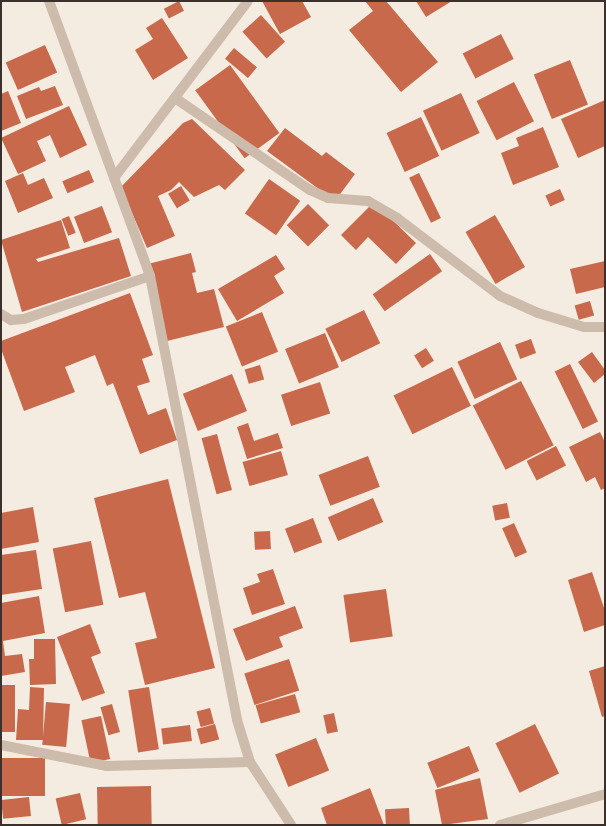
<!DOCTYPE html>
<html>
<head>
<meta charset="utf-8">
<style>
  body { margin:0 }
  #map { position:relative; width:606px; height:826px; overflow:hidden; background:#f4ebe1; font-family:"Golos Text",sans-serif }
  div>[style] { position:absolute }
  .building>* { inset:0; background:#c8694b; transform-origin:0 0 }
  .street>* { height:10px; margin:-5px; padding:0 5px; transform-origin:5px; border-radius:5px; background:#cdbbac }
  span { translate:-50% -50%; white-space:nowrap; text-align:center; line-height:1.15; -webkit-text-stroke:3px #fbf5ee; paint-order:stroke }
  .frame { position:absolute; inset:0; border:2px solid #3b302b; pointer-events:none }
</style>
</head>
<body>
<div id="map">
  <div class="building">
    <div style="left:179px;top:1px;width:11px;height:17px;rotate:63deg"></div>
    <div style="clip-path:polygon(262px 1px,302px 1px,311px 17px,280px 34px)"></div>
    <div style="clip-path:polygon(365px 1px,386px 1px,438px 62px,401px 92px,349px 30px,373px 11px)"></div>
    <div style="clip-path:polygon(416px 1px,452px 1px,426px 17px)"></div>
    <div style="left:261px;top:15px;width:36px;height:25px;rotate:48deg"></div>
    <div style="clip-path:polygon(162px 18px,188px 58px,153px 80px,135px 50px,153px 39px,146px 28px)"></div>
    <div style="left:501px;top:34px;width:28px;height:43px;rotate:63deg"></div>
    <div style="left:45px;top:45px;width:30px;height:43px;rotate:66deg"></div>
    <div style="left:234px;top:48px;width:30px;height:14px;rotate:40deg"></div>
    <div style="left:570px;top:60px;width:48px;height:39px;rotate:68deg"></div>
    <div style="left:230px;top:65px;width:84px;height:43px;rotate:54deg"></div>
    <div style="left:514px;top:82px;width:44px;height:42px;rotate:63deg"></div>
    <div style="clip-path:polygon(55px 86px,63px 105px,26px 119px,17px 96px,39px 87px,41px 91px)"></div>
    <div style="clip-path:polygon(8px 91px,21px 123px,1px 131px,1px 94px)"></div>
    <div style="left:461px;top:93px;width:44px;height:42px;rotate:65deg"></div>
    <div style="clip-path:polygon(605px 100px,605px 146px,578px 158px,561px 119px)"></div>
    <div style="clip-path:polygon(69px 106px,87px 145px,60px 158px,50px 135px,37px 141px,46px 161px,18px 174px,1px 138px)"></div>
    <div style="left:421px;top:117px;width:43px;height:38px;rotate:65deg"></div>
    <div style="clip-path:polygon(192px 119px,245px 170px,225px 190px,219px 185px,194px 197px,179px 182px,171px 190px,158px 196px,175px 236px,147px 248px,121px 187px,183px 123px)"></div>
    <div style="clip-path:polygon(543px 127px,559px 167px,513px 185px,501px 153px,519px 146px,516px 138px)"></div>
    <div style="clip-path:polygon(285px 128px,322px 156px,326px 152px,355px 174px,335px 201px,267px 151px)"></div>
    <div style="left:89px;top:170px;width:13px;height:29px;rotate:67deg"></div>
    <div style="clip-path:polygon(23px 173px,28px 185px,44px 178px,53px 198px,18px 213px,5px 181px)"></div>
    <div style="left:419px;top:173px;width:50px;height:11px;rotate:64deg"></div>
    <div style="left:269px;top:179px;width:38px;height:42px;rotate:35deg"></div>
    <div style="left:181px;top:186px;width:17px;height:15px;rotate:59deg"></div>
    <div style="left:560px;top:189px;width:12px;height:16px;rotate:66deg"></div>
    <div style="clip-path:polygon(374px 202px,416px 243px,396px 264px,368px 237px,356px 250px,341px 235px)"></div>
    <div style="left:308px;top:204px;width:30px;height:30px;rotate:45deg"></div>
    <div style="left:102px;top:206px;width:28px;height:30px;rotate:69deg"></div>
    <div style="left:495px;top:215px;width:60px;height:34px;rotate:60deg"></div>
    <div style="left:69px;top:216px;width:18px;height:8px;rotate:68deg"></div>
    <div style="clip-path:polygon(61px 220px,70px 248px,36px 259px,38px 262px,119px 238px,131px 276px,22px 312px,1px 240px)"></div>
    <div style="clip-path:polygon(191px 253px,196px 272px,192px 273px,197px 293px,214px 289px,224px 327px,167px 341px,148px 264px)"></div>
    <div style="left:430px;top:254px;width:21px;height:70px;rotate:55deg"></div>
    <div style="clip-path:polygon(276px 255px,285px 269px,274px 276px,284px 293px,237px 321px,218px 289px)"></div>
    <div style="clip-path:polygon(605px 261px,605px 287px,576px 294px,570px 269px)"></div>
    <div style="clip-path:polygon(130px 293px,153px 355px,142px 359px,150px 382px,137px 386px,148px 415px,166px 408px,177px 440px,140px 454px,113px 383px,107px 386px,95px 355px,65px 367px,75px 392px,24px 411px,1px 349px,1px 341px)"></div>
    <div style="left:590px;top:301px;width:15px;height:16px;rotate:74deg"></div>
    <div style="left:364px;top:310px;width:37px;height:43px;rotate:64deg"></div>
    <div style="left:262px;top:312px;width:43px;height:39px;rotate:68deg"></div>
    <div style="left:325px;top:333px;width:37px;height:43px;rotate:68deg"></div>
    <div style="left:531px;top:339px;width:15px;height:17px;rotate:70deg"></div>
    <div style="left:500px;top:342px;width:41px;height:47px;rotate:65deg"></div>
    <div style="left:426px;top:348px;width:15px;height:14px;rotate:58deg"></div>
    <div style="clip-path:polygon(592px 352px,605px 370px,605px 374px,594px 383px,578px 362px)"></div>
    <div style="left:570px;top:364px;width:64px;height:17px;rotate:64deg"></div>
    <div style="left:260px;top:365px;width:15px;height:16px;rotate:74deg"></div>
    <div style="left:452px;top:367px;width:43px;height:65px;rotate:64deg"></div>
    <div style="left:232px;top:374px;width:40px;height:53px;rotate:68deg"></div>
    <div style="left:521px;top:381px;width:72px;height:54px;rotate:63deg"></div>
    <div style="left:320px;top:382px;width:33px;height:41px;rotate:72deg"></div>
    <div style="clip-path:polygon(248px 423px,254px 441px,278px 433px,283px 448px,247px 459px,237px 427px)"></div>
    <div style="clip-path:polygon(600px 432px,605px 442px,605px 488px,601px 490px,595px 477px,586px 482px,569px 447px)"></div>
    <div style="left:217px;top:434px;width:58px;height:16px;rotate:75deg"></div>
    <div style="left:556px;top:446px;width:22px;height:33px;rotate:63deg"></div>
    <div style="left:281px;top:451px;width:25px;height:40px;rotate:74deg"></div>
    <div style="left:368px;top:456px;width:33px;height:53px;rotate:69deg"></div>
    <div style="clip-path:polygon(168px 479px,215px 668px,145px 685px,135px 643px,157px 638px,145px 592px,119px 598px,94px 498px)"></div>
    <div style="left:373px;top:498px;width:26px;height:49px;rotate:67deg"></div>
    <div style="left:507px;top:503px;width:15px;height:15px;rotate:79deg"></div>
    <div style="clip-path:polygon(33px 507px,39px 542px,1px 549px,1px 513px)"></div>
    <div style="left:313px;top:518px;width:26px;height:30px;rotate:69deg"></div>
    <div style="left:514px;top:523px;width:32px;height:13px;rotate:66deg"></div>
    <div style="left:270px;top:531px;width:18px;height:16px;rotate:87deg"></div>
    <div style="left:91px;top:541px;width:65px;height:39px;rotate:79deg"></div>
    <div style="clip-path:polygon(36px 550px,42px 589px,1px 595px,1px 555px)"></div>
    <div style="clip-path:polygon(273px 569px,285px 604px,252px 615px,243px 588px,260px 582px,257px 574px)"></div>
    <div style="clip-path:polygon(592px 572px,605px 611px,605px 625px,584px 632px,568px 580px)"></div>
    <div style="left:386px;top:589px;width:48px;height:43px;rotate:82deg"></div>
    <div style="clip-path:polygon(39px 596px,45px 633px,3px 641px,5px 656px,22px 654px,25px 672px,1px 676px,1px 603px)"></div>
    <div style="clip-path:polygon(295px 606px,303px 628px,279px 637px,283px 647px,246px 661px,233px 629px)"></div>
    <div style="clip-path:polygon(90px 624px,101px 653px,91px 657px,105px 693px,82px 701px,57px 637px)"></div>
    <div style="clip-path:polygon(34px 639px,55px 639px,56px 684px,30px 685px,29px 659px,34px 659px)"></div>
    <div style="left:289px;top:659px;width:33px;height:47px;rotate:72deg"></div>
    <div style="clip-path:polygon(605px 666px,605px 716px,602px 717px,589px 671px)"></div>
    <div style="left:1px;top:685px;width:14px;height:47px"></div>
    <div style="clip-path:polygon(30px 687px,44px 688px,43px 740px,16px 740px,18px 709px,29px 710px)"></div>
    <div style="left:149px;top:687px;width:63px;height:21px;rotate:81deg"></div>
    <div style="left:295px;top:694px;width:19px;height:41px;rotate:74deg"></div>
    <div style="left:46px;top:702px;width:24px;height:43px;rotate:5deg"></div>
    <div style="left:112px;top:704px;width:29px;height:12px;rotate:74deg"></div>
    <div style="left:210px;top:708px;width:16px;height:14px;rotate:75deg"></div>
    <div style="left:334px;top:713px;width:19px;height:11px;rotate:78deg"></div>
    <div style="left:101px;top:716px;width:44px;height:20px;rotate:78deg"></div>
    <div style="left:215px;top:724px;width:16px;height:19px;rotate:75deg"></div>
    <div style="left:535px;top:724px;width:55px;height:44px;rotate:64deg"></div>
    <div style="left:190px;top:725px;width:16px;height:29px;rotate:83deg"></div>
    <div style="left:316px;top:738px;width:35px;height:44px;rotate:68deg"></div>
    <div style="left:469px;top:746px;width:27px;height:45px;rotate:68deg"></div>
    <div style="left:1px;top:758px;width:44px;height:38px"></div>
    <div style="clip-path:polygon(480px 778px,488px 819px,442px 825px,435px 790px)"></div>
    <div style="left:151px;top:786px;width:39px;height:54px;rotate:89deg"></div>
    <div style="clip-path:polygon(370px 788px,384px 825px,327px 825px,321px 808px)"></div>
    <div style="left:80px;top:793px;width:27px;height:25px;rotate:77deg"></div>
    <div style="left:29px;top:797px;width:19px;height:28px;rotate:84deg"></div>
    <div style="left:409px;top:808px;width:17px;height:24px;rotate:87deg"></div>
  </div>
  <div class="street">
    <div style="left:49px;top:1px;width:293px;rotate:69.8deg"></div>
    <div style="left:150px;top:276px;width:452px;rotate:78.9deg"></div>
    <div style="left:237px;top:720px;width:44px;rotate:72.8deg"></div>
    <div style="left:250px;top:762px;width:75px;rotate:56.9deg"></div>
    <div style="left:175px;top:98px;width:163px;rotate:34.3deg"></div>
    <div style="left:310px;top:190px;width:20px;rotate:24deg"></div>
    <div style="left:328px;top:198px;width:40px;rotate:4.3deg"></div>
    <div style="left:368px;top:201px;width:34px;rotate:30deg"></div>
    <div style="left:397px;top:218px;width:129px;rotate:37.1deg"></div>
    <div style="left:500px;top:296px;width:42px;rotate:24.1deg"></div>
    <div style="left:538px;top:313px;width:48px;rotate:16.9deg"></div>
    <div style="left:584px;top:327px;width:21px"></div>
    <div style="left:114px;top:178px;width:222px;rotate:-52.9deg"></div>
    <div style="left:1px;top:314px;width:12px;rotate:31deg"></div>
    <div style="left:11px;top:320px;width:13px;rotate:-4deg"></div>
    <div style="left:24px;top:319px;width:133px;rotate:-18.8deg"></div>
    <div style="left:1px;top:745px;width:108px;rotate:11.2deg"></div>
    <div style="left:107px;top:766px;width:143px;rotate:-1.6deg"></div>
    <div style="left:500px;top:825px;width:109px;rotate:-16.4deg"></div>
  </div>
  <div class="frame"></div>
</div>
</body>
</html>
